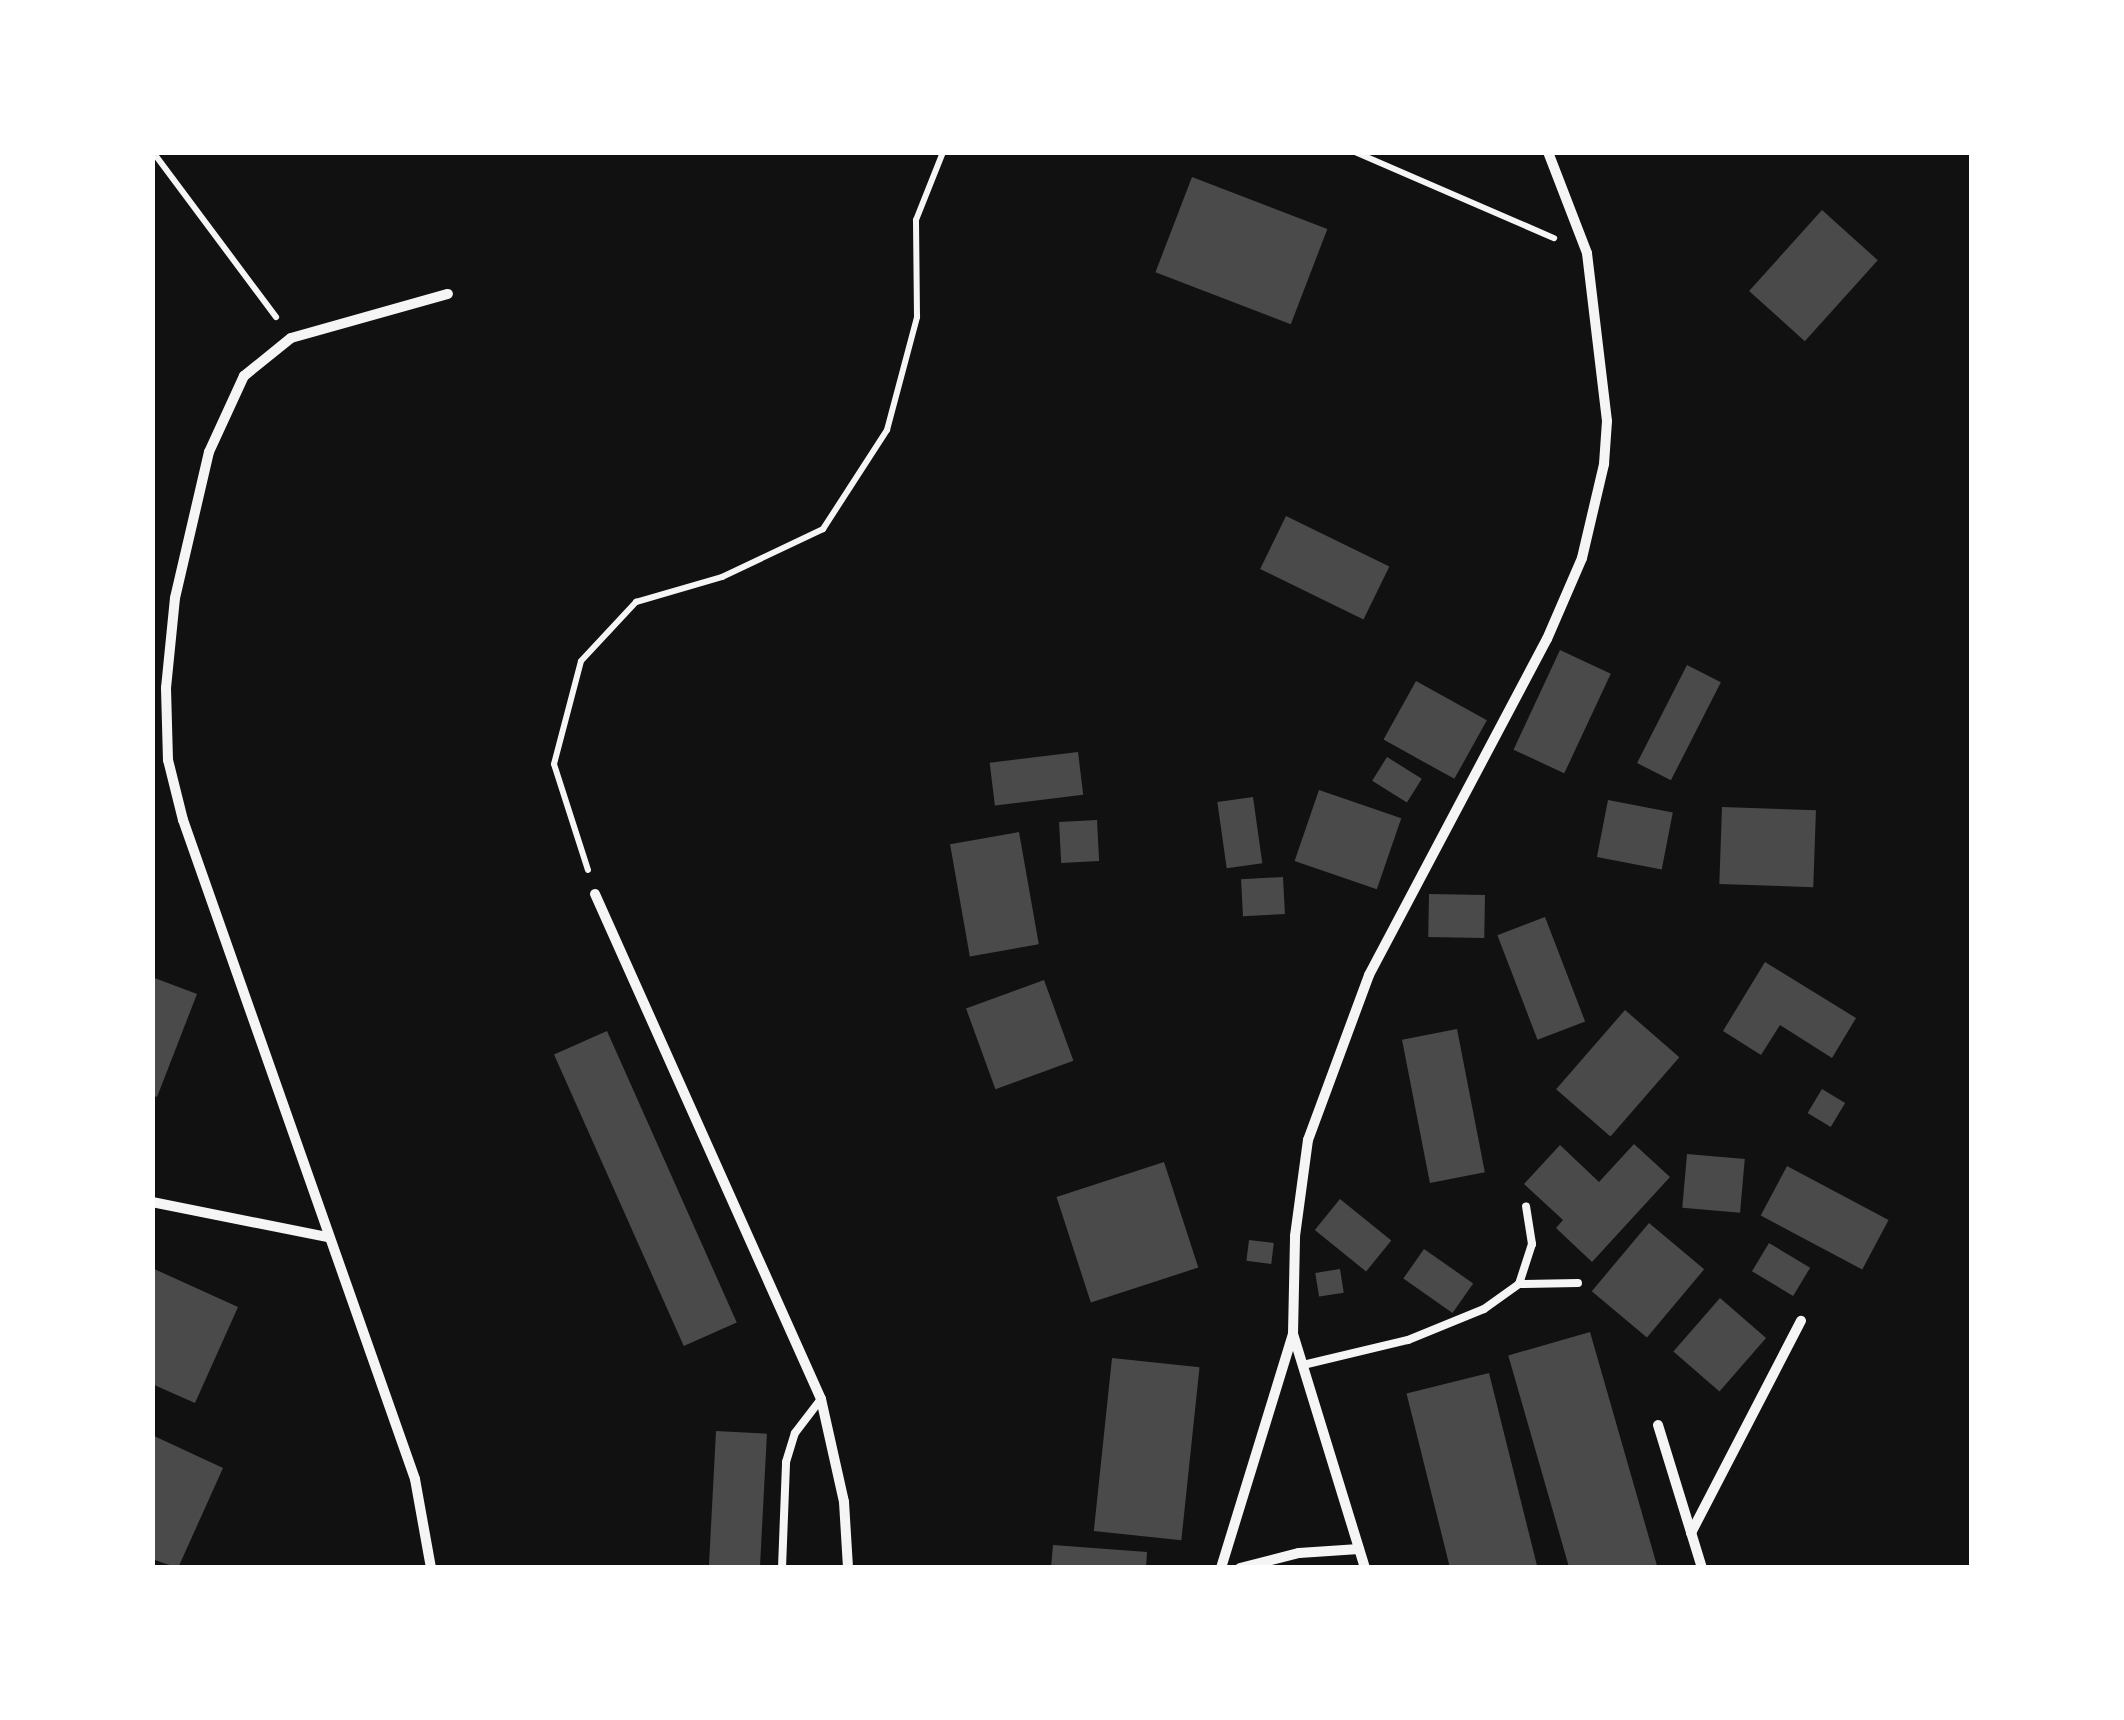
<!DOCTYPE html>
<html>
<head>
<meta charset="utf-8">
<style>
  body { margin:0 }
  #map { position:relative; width:2124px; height:1720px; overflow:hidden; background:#111; font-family:Jost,sans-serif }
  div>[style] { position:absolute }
  .building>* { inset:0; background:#4a4a4a; transform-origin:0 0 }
  .path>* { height:6px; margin:-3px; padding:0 3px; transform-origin:3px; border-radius:3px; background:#f5f5f5 }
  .service>* { height:8px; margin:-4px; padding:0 4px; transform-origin:4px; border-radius:4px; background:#f5f5f5 }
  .minor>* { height:10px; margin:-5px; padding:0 5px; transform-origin:5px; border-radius:5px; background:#f5f5f5 }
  span { translate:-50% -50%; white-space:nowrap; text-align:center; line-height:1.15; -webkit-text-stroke:9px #fff; paint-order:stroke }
  .frame { position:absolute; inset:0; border:155px solid #fff; pointer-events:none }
</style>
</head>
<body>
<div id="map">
  <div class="building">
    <div style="left:1192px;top:177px;width:145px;height:102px;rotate:21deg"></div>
    <div style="left:1822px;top:210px;width:75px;height:109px;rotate:42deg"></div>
    <div style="left:1286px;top:516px;width:115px;height:59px;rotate:26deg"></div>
    <div style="left:1560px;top:650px;width:56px;height:110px;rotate:25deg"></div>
    <div style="left:1687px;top:665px;width:38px;height:110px;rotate:27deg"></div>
    <div style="left:1416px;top:681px;width:81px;height:67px;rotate:29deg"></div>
    <div style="left:1078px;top:752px;width:43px;height:89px;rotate:83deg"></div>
    <div style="left:1387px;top:757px;width:41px;height:28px;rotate:32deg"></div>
    <div style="left:1319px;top:790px;width:87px;height:75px;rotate:19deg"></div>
    <div style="left:1253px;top:797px;width:67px;height:36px;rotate:82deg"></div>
    <div style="left:1608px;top:800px;width:66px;height:58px;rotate:11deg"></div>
    <div style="left:1722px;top:807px;width:94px;height:77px;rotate:2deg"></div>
    <div style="left:1097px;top:820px;width:41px;height:38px;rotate:87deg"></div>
    <div style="left:1019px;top:832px;width:114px;height:70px;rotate:80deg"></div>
    <div style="left:1283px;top:877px;width:37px;height:42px;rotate:87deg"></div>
    <div style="left:1429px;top:894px;width:56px;height:43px;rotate:1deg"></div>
    <div style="left:1545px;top:917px;width:112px;height:51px;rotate:69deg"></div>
    <div style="clip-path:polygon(1765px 962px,1856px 1018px,1832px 1058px,1780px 1025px,1761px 1055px,1723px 1031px)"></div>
    <div style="clip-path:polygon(152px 977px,197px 994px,157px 1097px,152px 1095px)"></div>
    <div style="left:1044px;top:980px;width:86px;height:83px;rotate:70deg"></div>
    <div style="left:1625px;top:1010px;width:72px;height:105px;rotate:41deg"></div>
    <div style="left:1457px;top:1029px;width:146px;height:56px;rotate:79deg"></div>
    <div style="left:607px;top:1031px;width:319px;height:58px;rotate:66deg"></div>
    <div style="left:1822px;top:1089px;width:27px;height:28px;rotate:31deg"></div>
    <div style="clip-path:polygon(1634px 1144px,1670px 1177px,1592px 1262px,1556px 1228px,1563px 1220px,1524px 1184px,1560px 1145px,1599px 1182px)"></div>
    <div style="left:1687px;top:1154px;width:58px;height:54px;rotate:5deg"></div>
    <div style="left:1164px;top:1162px;width:111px;height:113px;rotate:72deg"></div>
    <div style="left:1787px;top:1166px;width:115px;height:56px;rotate:28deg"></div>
    <div style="left:1340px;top:1199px;width:66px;height:40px;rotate:39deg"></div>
    <div style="left:1649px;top:1223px;width:72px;height:89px;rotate:40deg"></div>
    <div style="left:1249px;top:1240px;width:25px;height:21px;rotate:7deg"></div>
    <div style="left:1769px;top:1243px;width:48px;height:33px;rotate:31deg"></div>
    <div style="left:1424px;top:1249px;width:60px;height:36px;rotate:35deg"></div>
    <div style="clip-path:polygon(152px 1268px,238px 1307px,195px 1403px,152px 1384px)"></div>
    <div style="left:1340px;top:1269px;width:24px;height:25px;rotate:81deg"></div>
    <div style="left:1720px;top:1298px;width:61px;height:71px;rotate:41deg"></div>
    <div style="left:1590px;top:1332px;width:245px;height:85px;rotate:74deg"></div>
    <div style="left:1112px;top:1358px;width:88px;height:174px;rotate:6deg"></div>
    <div style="left:1489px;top:1373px;width:201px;height:85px;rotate:76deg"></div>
    <div style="left:716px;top:1431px;width:51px;height:137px;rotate:3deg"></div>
    <div style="clip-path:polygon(152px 1435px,223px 1468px,178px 1568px,152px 1559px)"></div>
    <div style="clip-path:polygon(1053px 1545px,1147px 1552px,1146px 1568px,1051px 1568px)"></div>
  </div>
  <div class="path">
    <div style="left:153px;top:152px;width:206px;rotate:53.3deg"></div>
    <div style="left:1355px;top:152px;width:217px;rotate:23.4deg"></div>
    <div style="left:588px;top:870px;width:111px;rotate:-107.8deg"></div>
    <div style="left:554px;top:764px;width:106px;rotate:-75.3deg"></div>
    <div style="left:581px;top:661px;width:81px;rotate:-47deg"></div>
    <div style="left:636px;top:602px;width:90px;rotate:-16.2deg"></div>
    <div style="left:722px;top:577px;width:112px;rotate:-25.4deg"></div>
    <div style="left:823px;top:529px;width:118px;rotate:-57.1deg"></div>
    <div style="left:887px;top:430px;width:117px;rotate:-75.1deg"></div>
    <div style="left:917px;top:317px;width:97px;rotate:-90.6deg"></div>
    <div style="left:916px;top:220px;width:73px;rotate:-68.3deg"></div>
  </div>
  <div class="service">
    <div style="left:1519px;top:1284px;width:59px;rotate:-1deg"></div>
    <div style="left:1303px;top:1365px;width:108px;rotate:-13.4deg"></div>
    <div style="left:1408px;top:1340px;width:82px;rotate:-22.2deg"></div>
    <div style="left:1484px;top:1309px;width:43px;rotate:-35.5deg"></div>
    <div style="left:1519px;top:1284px;width:42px;rotate:-72deg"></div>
    <div style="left:1532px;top:1244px;width:38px;rotate:-99deg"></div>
    <div style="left:782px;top:1568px;width:106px;rotate:-87.8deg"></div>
    <div style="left:786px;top:1462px;width:30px;rotate:-73deg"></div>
    <div style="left:795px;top:1433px;width:43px;rotate:-52.6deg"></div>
  </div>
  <div class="minor">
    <div style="left:595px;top:894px;width:553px;rotate:65.89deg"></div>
    <div style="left:821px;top:1399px;width:106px;rotate:77.4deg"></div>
    <div style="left:844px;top:1502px;width:66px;rotate:86.5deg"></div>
    <div style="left:152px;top:1202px;width:178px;rotate:11.3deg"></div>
    <div style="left:1658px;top:1425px;width:150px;rotate:72.9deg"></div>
    <div style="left:1691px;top:1533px;width:239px;rotate:-62.6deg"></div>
    <div style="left:431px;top:1568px;width:90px;rotate:-100.2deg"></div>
    <div style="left:415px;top:1479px;width:699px;rotate:-109.39deg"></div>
    <div style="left:183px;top:820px;width:62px;rotate:-104deg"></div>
    <div style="left:168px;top:760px;width:72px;rotate:-91.6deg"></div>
    <div style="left:166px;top:688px;width:90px;rotate:-84.3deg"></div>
    <div style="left:175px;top:598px;width:150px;rotate:-76.9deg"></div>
    <div style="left:209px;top:452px;width:84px;rotate:-65.3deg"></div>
    <div style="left:244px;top:376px;width:60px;rotate:-39deg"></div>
    <div style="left:291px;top:338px;width:163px;rotate:-15.7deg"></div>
    <div style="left:1221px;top:1568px;width:245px;rotate:-72.9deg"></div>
    <div style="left:1240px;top:1568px;width:61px;rotate:-14.3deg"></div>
    <div style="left:1299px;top:1553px;width:60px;rotate:-3.8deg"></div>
    <div style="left:1365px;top:1568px;width:245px;rotate:-107.1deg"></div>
    <div style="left:1293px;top:1334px;width:98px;rotate:-88.8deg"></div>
    <div style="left:1295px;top:1236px;width:97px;rotate:-82.3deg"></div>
    <div style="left:1308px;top:1140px;width:176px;rotate:-69.7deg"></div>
    <div style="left:1369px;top:975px;width:380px;rotate:-62.1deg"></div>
    <div style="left:1547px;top:639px;width:88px;rotate:-66.6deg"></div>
    <div style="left:1582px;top:558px;width:97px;rotate:-76.8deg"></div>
    <div style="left:1604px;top:464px;width:43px;rotate:-86deg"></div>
    <div style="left:1607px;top:421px;width:169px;rotate:-96.8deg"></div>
    <div style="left:1587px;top:253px;width:108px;rotate:-111.1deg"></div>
  </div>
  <div class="frame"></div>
</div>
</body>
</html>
